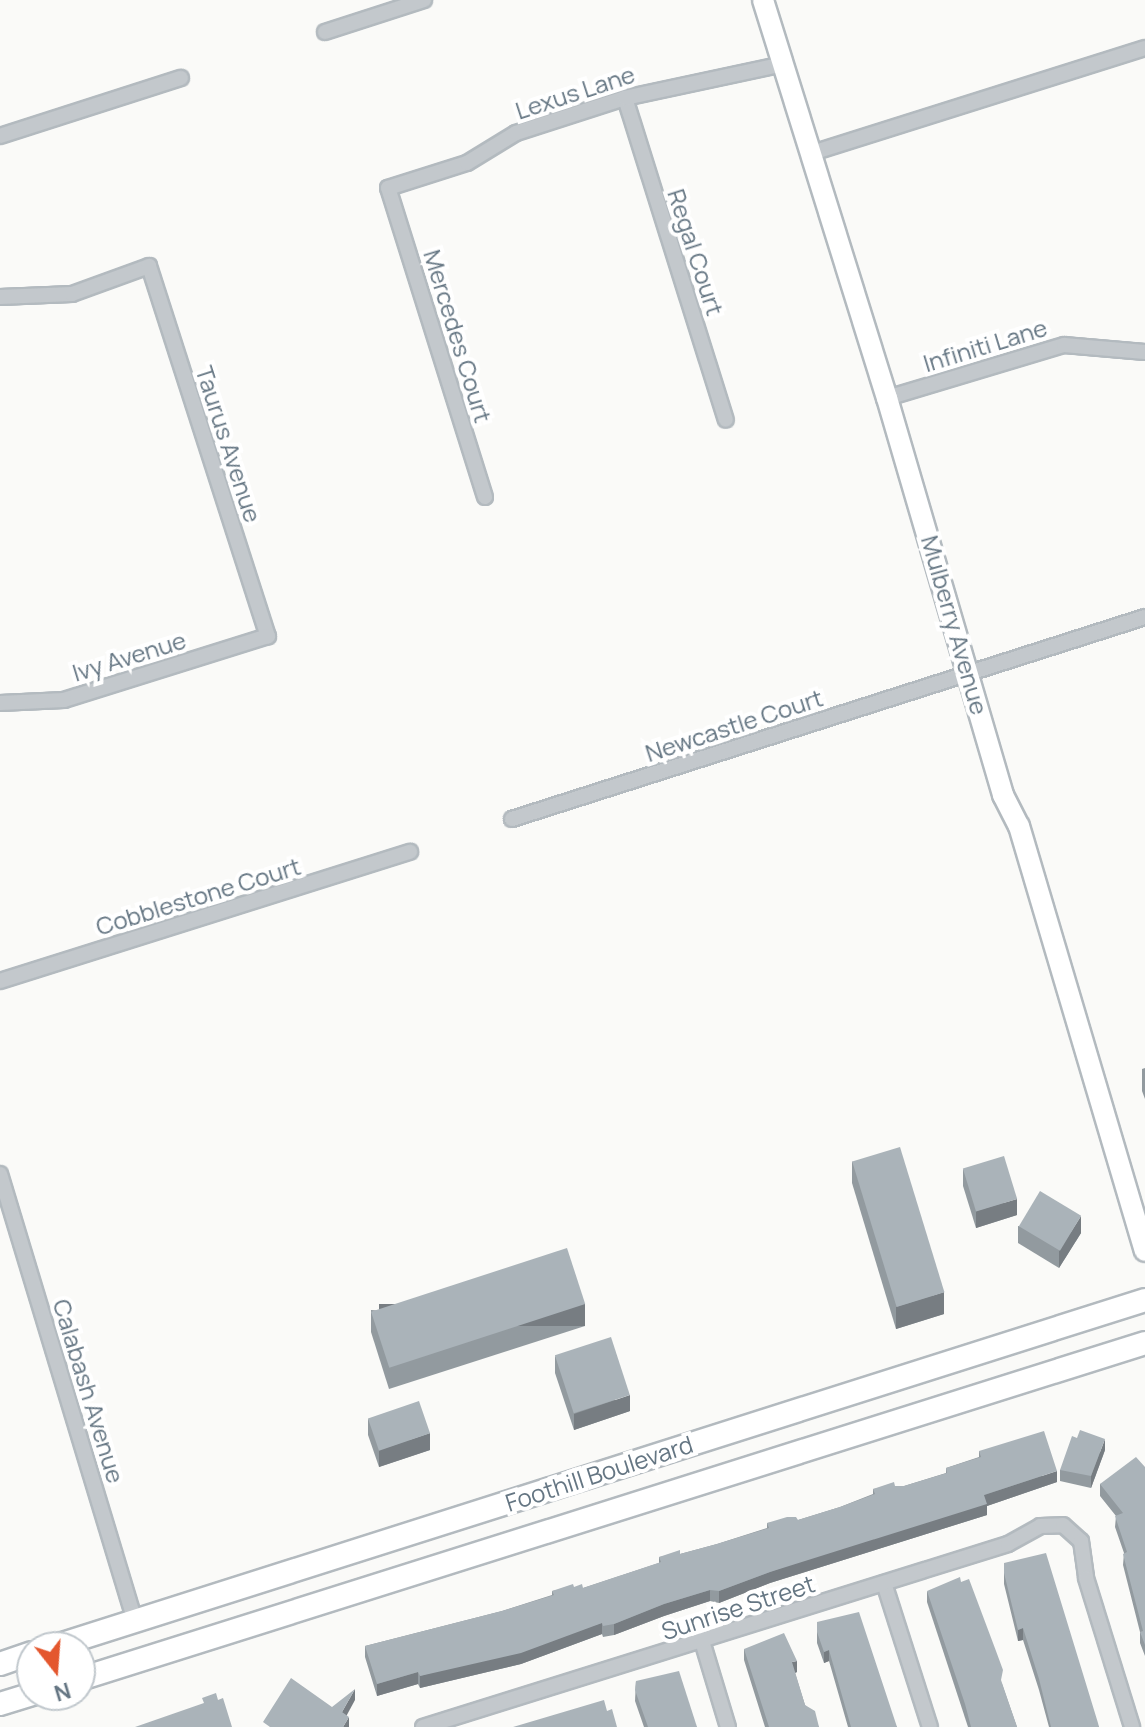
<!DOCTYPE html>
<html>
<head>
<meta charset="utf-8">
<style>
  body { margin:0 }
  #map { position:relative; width:1145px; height:1727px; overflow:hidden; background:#fafaf8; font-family:Manrope,sans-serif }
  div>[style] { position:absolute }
  .roads { filter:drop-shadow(2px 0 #b3babf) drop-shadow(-2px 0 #b3babf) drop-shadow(0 2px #b3babf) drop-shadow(0 -2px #b3babf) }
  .street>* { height:14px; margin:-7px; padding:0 7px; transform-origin:7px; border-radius:7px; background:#c3c8cc }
  .secondary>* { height:20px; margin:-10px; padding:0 10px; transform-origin:10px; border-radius:10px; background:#fff }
  .primary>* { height:22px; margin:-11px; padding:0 11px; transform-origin:11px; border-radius:11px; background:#fff }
  .wall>* { inset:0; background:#929a9f }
  .shaded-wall>* { inset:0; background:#777d82; transform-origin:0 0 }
  .building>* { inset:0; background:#aab3b9; transform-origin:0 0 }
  span { translate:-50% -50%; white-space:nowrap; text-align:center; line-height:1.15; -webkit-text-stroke:8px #fff; paint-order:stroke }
  .street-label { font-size:24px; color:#657683 }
  .north { position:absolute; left:16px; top:1631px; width:80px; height:80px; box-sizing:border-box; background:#fff; border:2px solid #c1c8cd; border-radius:50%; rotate:163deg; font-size:22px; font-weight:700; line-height:32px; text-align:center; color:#657683 }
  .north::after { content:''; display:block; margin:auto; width:28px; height:36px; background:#e4572e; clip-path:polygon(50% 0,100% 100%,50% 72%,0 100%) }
</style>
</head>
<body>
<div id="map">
  <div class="roads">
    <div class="street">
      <div style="left:325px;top:32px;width:104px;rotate:-17.9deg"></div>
      <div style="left:625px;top:98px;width:337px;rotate:72.6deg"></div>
      <div style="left:0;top:136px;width:190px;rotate:-17.8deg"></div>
      <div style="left:812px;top:153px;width:349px;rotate:-17.5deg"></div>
      <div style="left:0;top:297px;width:72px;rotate:-2.4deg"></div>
      <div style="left:72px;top:294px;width:82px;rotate:-20deg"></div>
      <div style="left:149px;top:266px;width:389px;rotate:72.2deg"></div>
      <div style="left:268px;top:636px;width:214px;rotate:162.6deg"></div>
      <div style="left:64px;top:700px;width:64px;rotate:177.3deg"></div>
      <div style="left:887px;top:398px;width:185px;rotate:-16.7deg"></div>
      <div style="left:1064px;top:345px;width:81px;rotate:4.9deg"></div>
      <div style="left:485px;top:497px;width:324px;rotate:-107.4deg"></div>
      <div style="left:388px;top:188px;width:83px;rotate:-17.6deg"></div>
      <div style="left:467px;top:163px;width:57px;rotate:-31.5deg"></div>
      <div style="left:516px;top:133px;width:114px;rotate:-17.8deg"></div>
      <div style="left:625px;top:98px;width:163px;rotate:-12.1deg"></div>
      <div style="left:512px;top:819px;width:664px;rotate:-17.7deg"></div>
      <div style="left:0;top:981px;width:430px;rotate:-17.5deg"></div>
      <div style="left:0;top:1174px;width:467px;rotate:73.2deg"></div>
      <div style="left:884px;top:1583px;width:151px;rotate:72.3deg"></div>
      <div style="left:702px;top:1641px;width:90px;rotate:73.2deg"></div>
      <div style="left:423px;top:1727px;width:613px;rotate:-17.37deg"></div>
      <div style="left:1008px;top:1544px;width:37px;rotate:-29deg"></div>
      <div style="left:1040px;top:1526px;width:23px;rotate:-2deg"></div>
      <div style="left:1063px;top:1525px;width:24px;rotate:42deg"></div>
      <div style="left:1081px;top:1541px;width:37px;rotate:82deg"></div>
      <div style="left:1086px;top:1578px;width:156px;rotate:72.8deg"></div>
    </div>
    <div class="secondary">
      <div style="left:763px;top:0;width:417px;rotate:72.7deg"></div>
      <div style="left:887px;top:398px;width:414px;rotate:73.7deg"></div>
      <div style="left:1003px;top:795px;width:35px;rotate:63deg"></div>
      <div style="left:1019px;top:826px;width:443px;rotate:73.5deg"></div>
    </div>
    <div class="primary">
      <div style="left:53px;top:1647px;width:1146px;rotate:-17.63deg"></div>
      <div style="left:0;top:1664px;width:34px;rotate:-19deg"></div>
      <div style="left:80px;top:1679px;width:1117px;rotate:-17.51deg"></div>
      <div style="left:0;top:1704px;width:34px;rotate:-17deg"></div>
    </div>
  </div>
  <div class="wall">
    <div style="clip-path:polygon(1145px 1068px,1145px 1099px,1142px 1091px,1142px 1069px)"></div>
    <div style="clip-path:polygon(852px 1161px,944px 1314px,896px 1329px,852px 1183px)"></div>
    <div style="clip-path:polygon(963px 1169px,1017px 1215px,976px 1228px,963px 1186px)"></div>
    <div style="clip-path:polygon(1018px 1226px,1081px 1233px,1059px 1268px,1018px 1243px)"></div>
    <div style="clip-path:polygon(371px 1310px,585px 1326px,389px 1389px,371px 1332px)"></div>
    <div style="clip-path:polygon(555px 1356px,630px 1411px,574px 1430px,555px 1373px)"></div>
    <div style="clip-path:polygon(368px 1419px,430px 1450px,379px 1467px,368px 1435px)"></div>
    <div style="clip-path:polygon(1105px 1450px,1091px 1488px,1060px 1481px,1060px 1470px)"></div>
    <div style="clip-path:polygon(979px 1451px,1057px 1482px,987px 1506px,987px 1515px,770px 1583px,719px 1603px,710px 1601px,664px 1616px,614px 1635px,603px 1637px,602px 1634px,521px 1664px,420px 1688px,418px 1684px,377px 1696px,365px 1657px,365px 1646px,502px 1611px,552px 1595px,552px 1591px,574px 1587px,583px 1588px,659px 1563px,659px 1557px,680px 1554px,717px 1544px,767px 1528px,767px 1523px,798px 1520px,840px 1507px,873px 1494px,873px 1489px,904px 1486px,946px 1473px,946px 1468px,979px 1457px)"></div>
    <div style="clip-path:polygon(1145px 1467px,1145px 1656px,1140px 1643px,1140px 1632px,1123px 1565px,1124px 1553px,1115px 1527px,1116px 1516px,1100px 1496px,1100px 1484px)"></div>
    <div style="clip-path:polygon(1004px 1563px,1099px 1727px,1049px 1727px,1039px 1690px,1023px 1640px,1018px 1641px,1004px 1584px)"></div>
    <div style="clip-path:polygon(927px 1591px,1002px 1684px,1017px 1727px,968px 1727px,927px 1602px)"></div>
    <div style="clip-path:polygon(817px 1622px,897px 1727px,848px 1727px,829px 1661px,824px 1663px,817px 1643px)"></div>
    <div style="clip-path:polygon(744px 1649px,797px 1672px,795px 1673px,805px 1705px,819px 1727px,765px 1727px,744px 1660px)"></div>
    <div style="clip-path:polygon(636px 1681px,697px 1727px,644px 1727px,635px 1701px)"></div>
  </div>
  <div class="shaded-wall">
    <div style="clip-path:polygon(1017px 1199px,1017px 1215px,976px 1228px,976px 1211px)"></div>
    <div style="clip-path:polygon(1081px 1216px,1081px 1233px,1059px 1268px,1059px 1251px)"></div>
    <div style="clip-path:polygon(944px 1292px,944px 1314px,896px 1329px,896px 1307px)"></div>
    <div style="left:585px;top:1304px;width:22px;height:206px;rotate:90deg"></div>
    <div style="clip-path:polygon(630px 1395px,630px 1411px,574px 1430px,574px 1414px)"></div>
    <div style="clip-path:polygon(430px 1433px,430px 1450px,379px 1467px,379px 1450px)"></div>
    <div style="clip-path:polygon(1105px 1439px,1105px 1450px,1091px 1488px,1091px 1476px)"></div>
    <div style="clip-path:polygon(1057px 1471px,1057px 1482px,987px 1506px,987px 1515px,770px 1583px,719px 1603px,719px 1591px,770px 1572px,984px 1495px)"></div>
    <div style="clip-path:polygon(710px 1590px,710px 1601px,664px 1616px,614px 1635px,614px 1624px,664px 1604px)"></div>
    <div style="clip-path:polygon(602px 1623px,602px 1634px,521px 1664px,420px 1688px,420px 1676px)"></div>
    <div style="clip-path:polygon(1023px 1628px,1023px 1640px,1018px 1641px,1018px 1630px)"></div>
    <div style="clip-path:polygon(829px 1650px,829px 1661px,824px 1663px,824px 1652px)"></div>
    <div style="clip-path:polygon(797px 1661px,797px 1672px,792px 1674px,792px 1662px)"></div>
    <div style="clip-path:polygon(418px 1672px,418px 1684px,377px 1696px,377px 1684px)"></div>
    <div style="clip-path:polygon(355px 1689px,355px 1700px,342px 1724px,342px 1712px)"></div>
    <div style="clip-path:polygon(349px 1717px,349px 1727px,343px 1727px)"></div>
  </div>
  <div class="building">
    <div style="left:900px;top:1147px;width:152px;height:50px;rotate:73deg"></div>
    <div style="left:1004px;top:1156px;width:45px;height:43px;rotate:73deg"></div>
    <div style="left:1040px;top:1191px;width:48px;height:41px;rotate:31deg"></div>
    <div style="left:567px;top:1248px;width:59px;height:206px;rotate:72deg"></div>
    <div style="left:611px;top:1337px;width:61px;height:59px;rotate:72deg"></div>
    <div style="left:419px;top:1401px;width:34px;height:54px;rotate:71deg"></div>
    <div style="clip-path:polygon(1080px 1430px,1105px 1439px,1091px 1476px,1060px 1470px,1072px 1436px,1077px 1438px)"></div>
    <div style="clip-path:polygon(1044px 1431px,1057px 1471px,984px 1495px,987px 1504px,770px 1572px,719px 1591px,710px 1590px,664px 1604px,614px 1624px,603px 1626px,602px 1623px,521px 1653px,420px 1676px,418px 1672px,377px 1684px,365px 1646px,502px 1611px,554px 1595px,552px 1591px,573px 1584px,574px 1587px,582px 1584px,583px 1588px,661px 1562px,659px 1557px,680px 1550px,680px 1554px,717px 1544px,769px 1528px,767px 1523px,787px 1517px,796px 1517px,798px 1520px,840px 1507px,875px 1494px,873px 1489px,894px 1482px,895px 1486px,904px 1486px,947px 1473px,946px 1468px,981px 1457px,979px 1451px)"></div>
    <div style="clip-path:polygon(1136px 1457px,1145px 1467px,1145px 1645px,1140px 1632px,1143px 1631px,1123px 1554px,1127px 1552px,1115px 1516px,1123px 1513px,1100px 1484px)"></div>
    <div style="clip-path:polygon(1046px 1553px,1098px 1723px,1099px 1727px,1051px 1727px,1039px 1679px,1023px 1628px,1018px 1630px,1004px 1573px,1004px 1563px)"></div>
    <div style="clip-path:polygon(960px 1577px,961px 1582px,969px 1579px,996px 1651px,1003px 1670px,1001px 1680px,1017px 1727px,971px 1727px,965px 1704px,927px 1591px)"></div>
    <div style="clip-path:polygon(859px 1612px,897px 1727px,851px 1727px,829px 1650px,824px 1652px,817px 1632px,817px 1622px)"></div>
    <div style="clip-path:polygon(784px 1633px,797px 1661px,792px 1662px,805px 1705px,815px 1711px,819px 1727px,769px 1727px,744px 1649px)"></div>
    <div style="clip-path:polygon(679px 1671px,697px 1727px,648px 1727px,635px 1690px,636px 1681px)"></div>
    <div style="clip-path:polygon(291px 1678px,332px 1707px,355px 1689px,342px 1712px,349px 1717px,343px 1727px,270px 1727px,263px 1722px)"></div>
    <div style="clip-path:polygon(216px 1693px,218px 1700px,223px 1698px,232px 1727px,135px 1727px,204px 1703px,202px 1698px)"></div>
    <div style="clip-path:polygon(604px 1700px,607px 1711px,612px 1709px,617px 1727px,513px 1727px)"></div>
  </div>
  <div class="street-label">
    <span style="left:575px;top:92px;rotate:-18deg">Lexus Lane</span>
    <span style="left:696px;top:252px;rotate:72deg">Regal Court</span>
    <span style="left:458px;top:336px;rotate:73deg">Mercedes Court</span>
    <span style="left:985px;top:345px;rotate:-17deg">Infiniti Lane</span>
    <span style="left:229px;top:444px;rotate:72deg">Taurus Avenue</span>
    <span style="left:955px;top:625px;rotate:74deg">Mulberry Avenue</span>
    <span style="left:129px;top:656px;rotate:-17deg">Ivy Avenue</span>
    <span style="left:734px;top:725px;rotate:-18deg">Newcastle Court</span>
    <span style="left:198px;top:896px;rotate:-17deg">Cobblestone Court</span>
    <span style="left:89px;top:1391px;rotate:73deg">Calabash Avenue</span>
    <span style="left:599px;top:1473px;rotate:-18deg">Foothill Boulevard</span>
    <span style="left:738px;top:1607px;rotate:-18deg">Sunrise Street</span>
  </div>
  <div class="north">N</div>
</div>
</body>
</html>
